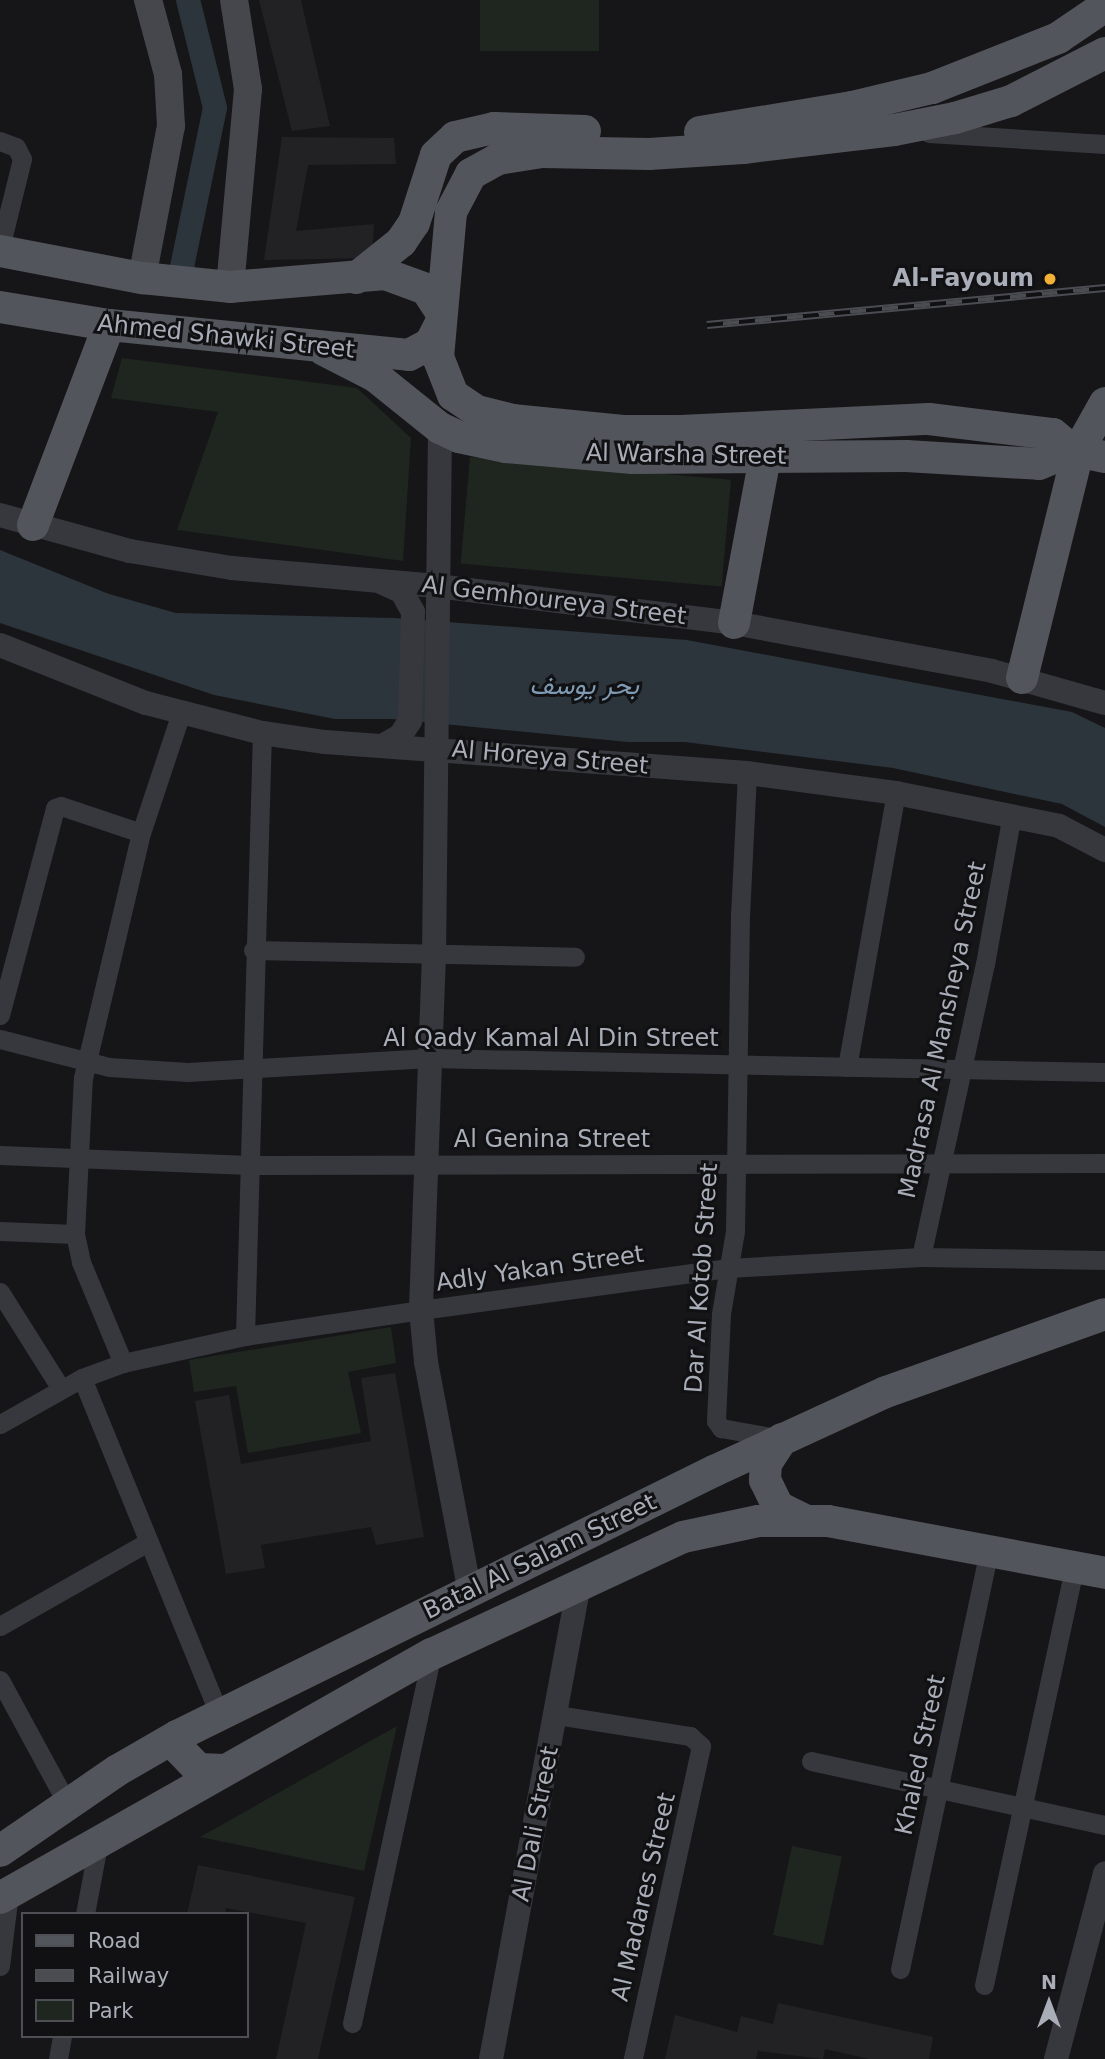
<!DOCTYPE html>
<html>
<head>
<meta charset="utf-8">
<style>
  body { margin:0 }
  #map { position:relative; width:1105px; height:2059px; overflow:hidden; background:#161618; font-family:"DejaVu Sans",Vazirmatn,sans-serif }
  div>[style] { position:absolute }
  .built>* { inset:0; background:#222225 }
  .green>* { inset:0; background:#1e261f; transform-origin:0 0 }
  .water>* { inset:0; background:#2c353c }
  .canal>* { height:24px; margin:-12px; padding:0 12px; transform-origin:12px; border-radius:12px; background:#2c353c }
  .minor>* { height:19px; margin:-9.5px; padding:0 9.5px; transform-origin:9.5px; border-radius:9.5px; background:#37383d }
  .tertiary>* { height:24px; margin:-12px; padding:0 12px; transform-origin:12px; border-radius:12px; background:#37383d }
  .secondary>* { height:28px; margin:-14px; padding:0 14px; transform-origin:14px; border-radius:14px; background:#45474d }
  .primary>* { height:32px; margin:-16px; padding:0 16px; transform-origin:16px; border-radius:16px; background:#53555c }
  .rail>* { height:8px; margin-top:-4px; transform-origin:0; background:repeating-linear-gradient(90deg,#111113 0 16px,#4a4c52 0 32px); box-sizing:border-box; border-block:2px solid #4a4c52 }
  .dots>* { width:19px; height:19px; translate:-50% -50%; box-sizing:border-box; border:4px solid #111113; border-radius:50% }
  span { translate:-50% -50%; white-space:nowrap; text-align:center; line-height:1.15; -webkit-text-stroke:6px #111113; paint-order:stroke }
  .poi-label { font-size:24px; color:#a8adb8; font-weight:700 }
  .right { translate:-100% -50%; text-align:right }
  .street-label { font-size:24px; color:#a8adb8 }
  .water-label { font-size:26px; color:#7f9bb3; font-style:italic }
  .legend { position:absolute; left:21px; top:1912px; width:228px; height:126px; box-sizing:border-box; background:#111113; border:2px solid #4d4f55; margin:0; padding:9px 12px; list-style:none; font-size:21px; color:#a8adb8 }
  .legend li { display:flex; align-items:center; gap:14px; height:35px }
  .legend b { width:35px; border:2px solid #4d4f55 }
  .north { position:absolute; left:1014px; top:1968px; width:70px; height:70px; -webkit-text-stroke:5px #111113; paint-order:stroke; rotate:0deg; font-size:19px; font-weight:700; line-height:28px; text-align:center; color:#a8adb8 }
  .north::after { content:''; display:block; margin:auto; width:24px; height:32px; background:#a8adb8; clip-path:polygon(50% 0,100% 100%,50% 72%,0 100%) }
</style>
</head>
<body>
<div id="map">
  <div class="built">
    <div style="clip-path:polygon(259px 0,301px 0,330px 126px,292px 131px)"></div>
    <div style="clip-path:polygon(282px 137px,394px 138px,396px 164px,308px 165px,296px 231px,374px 224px,372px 258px,264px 260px)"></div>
    <div style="clip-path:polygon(395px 1373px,424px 1537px,376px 1545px,371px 1527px,261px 1545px,265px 1568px,226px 1574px,195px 1401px,229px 1395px,241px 1464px,371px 1441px,361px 1378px)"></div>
    <div style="clip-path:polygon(198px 1865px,355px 1897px,318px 2059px,276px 2059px,306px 1923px,226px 1908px,225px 1914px,187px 1914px)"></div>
    <div style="clip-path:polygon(778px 2003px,933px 2037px,929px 2059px,869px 2059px,825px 2049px,823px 2059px,758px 2051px,756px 2059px,665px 2059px,675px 2015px,737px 2032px,741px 2016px,773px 2024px)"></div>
  </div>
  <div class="green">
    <div style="left:480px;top:0;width:119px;height:51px"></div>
    <div style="clip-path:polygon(122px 358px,357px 388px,411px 438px,403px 561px,177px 530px,218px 412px,111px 398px)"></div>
    <div style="left:470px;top:457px;width:262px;height:107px;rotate:5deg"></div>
    <div style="clip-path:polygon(391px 1327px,396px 1363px,348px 1372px,361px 1433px,248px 1453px,236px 1386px,194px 1392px,189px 1360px)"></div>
    <div style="clip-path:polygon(397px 1726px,364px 1871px,200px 1837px)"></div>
    <div style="left:792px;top:1846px;width:51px;height:91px;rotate:12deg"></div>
  </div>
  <div class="water">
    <div style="clip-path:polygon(0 550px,109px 594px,176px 613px,394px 618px,687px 640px,1072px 712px,1105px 728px,1105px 827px,1062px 804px,893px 768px,685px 742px,628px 742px,392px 719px,335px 719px,214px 695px,0 623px)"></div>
  </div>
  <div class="canal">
    <div style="left:182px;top:267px;width:162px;rotate:-78.3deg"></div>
    <div style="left:215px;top:108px;width:111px;rotate:-104deg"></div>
  </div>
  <div class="minor">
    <div style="left:929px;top:133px;width:176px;rotate:3.6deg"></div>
    <div style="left:0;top:141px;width:17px;rotate:21deg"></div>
    <div style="left:16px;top:147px;width:13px;rotate:63deg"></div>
    <div style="left:22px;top:159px;width:92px;rotate:103.9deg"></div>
    <div style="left:747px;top:773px;width:141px;rotate:92.8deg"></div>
    <div style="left:740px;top:914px;width:317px;rotate:90.9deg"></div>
    <div style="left:735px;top:1231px;width:84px;rotate:99.6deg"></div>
    <div style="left:721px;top:1314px;width:107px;rotate:92.7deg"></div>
    <div style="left:716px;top:1421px;width:9px;rotate:54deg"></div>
    <div style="left:721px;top:1428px;width:62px;rotate:10.2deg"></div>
    <div style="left:253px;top:950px;width:322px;rotate:1.2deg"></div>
    <div style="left:0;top:1015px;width:214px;rotate:-75.1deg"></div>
    <div style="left:55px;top:808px;width:6px;rotate:-18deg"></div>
    <div style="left:61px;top:806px;width:84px;rotate:18.6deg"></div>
    <div style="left:0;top:1039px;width:113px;rotate:14.4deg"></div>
    <div style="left:109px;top:1067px;width:79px;rotate:3.6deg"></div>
    <div style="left:188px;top:1072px;width:242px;rotate:-3.3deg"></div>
    <div style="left:430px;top:1058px;width:675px;rotate:1.19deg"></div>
    <div style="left:847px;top:1067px;width:278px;rotate:-79.9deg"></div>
    <div style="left:0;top:1155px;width:249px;rotate:2.3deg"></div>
    <div style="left:249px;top:1165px;width:856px;rotate:-0.13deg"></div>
    <div style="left:0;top:1231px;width:75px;rotate:2.3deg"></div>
    <div style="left:921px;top:1257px;width:300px;rotate:-77.7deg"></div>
    <div style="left:985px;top:964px;width:152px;rotate:-79.8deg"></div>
    <div style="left:0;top:1292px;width:115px;rotate:57.8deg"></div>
    <div style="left:245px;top:1336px;width:603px;rotate:-88.39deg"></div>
    <div style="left:123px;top:1363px;width:109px;rotate:-112.6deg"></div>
    <div style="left:81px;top:1262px;width:29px;rotate:-102deg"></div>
    <div style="left:75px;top:1234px;width:156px;rotate:-87.1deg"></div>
    <div style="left:83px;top:1078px;width:252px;rotate:-76.7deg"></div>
    <div style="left:141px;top:833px;width:126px;rotate:-71.6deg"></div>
    <div style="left:82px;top:1378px;width:363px;rotate:67.8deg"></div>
    <div style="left:0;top:1424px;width:94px;rotate:-29.3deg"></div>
    <div style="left:82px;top:1378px;width:44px;rotate:-20.1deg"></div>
    <div style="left:123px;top:1363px;width:125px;rotate:-12.5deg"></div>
    <div style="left:245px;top:1336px;width:178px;rotate:-8.4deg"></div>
    <div style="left:421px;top:1310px;width:311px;rotate:-7.8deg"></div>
    <div style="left:729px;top:1268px;width:192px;rotate:-3.3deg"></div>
    <div style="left:921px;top:1257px;width:184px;rotate:0.9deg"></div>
    <div style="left:0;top:1626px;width:168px;rotate:-29.6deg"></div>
    <div style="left:0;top:1680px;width:142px;rotate:61.5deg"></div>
    <div style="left:557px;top:1715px;width:135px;rotate:9deg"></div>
    <div style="left:690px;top:1736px;width:15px;rotate:42deg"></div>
    <div style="left:701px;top:1746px;width:320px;rotate:102.3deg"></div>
    <div style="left:811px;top:1761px;width:301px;rotate:12.3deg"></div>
    <div style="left:85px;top:1914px;width:76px;rotate:-79.4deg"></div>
    <div style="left:0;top:1966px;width:74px;rotate:-83deg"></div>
    <div style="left:900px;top:1969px;width:428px;rotate:-78deg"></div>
    <div style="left:984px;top:1985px;width:428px;rotate:-77.8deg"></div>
    <div style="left:352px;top:2023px;width:378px;rotate:-77.8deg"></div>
    <div style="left:58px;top:2059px;width:23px;rotate:-80deg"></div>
  </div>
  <div class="tertiary">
    <div style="left:440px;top:428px;width:526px;rotate:90.65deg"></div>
    <div style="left:434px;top:954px;width:356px;rotate:92.1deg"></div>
    <div style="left:421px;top:1310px;width:52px;rotate:84.5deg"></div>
    <div style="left:426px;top:1362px;width:234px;rotate:79.2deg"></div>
    <div style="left:0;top:515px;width:135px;rotate:15.5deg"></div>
    <div style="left:130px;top:551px;width:103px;rotate:9.5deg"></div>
    <div style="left:232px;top:568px;width:206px;rotate:5deg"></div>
    <div style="left:437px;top:586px;width:299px;rotate:7.1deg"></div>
    <div style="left:734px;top:623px;width:262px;rotate:10.5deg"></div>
    <div style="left:992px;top:671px;width:117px;rotate:15.8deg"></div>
    <div style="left:381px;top:582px;width:23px;rotate:25deg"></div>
    <div style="left:402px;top:592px;width:23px;rotate:61deg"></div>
    <div style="left:413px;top:612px;width:109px;rotate:91.6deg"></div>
    <div style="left:410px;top:721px;width:18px;rotate:124deg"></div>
    <div style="left:400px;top:736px;width:18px;rotate:151deg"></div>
    <div style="left:0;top:645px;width:157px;rotate:21.7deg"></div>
    <div style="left:146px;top:703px;width:120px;rotate:14.5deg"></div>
    <div style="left:262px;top:733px;width:64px;rotate:8.1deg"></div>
    <div style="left:325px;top:742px;width:423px;rotate:4.2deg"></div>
    <div style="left:747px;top:773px;width:150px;rotate:7.6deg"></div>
    <div style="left:896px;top:793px;width:166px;rotate:11.4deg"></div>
    <div style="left:1059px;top:826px;width:52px;rotate:27.6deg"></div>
    <div style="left:491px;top:2059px;width:479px;rotate:-79.5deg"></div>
    <div style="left:1056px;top:2059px;width:192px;rotate:-75.2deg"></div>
  </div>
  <div class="secondary">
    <div style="left:142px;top:278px;width:155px;rotate:-79.2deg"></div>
    <div style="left:171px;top:126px;width:52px;rotate:-93.3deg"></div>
    <div style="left:168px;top:74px;width:77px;rotate:-105.1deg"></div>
    <div style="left:230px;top:287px;width:199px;rotate:-84.8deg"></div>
    <div style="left:248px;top:89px;width:90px;rotate:-98.9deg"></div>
  </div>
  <div class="primary">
    <div style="left:1105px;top:53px;width:106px;rotate:152.9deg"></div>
    <div style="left:1011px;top:101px;width:59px;rotate:163.1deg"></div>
    <div style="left:955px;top:118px;width:62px;rotate:168.9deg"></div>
    <div style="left:894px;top:130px;width:152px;rotate:173.2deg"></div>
    <div style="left:743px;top:148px;width:94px;rotate:176.3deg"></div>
    <div style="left:649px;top:154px;width:107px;rotate:-178.9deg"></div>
    <div style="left:542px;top:152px;width:45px;rotate:171deg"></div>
    <div style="left:498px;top:159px;width:31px;rotate:151deg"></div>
    <div style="left:471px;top:174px;width:43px;rotate:117.8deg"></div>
    <div style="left:451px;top:212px;width:146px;rotate:95.1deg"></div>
    <div style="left:438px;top:357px;width:41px;rotate:68.5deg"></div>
    <div style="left:453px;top:395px;width:29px;rotate:34deg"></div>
    <div style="left:477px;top:411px;width:36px;rotate:14deg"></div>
    <div style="left:512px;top:420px;width:114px;rotate:5.6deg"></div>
    <div style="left:625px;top:431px;width:56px"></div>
    <div style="left:681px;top:431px;width:248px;rotate:-2.8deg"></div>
    <div style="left:929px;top:419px;width:125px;rotate:6.9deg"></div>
    <div style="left:1053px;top:434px;width:25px;rotate:40deg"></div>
    <div style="left:1072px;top:450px;width:34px;rotate:12deg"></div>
    <div style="left:700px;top:132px;width:154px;rotate:-9.3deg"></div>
    <div style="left:852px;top:107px;width:82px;rotate:-13.4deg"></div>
    <div style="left:932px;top:88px;width:136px;rotate:-21.6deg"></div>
    <div style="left:1058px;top:38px;width:57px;rotate:-34.2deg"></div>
    <div style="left:0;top:251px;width:145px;rotate:10.8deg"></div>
    <div style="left:142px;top:278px;width:88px;rotate:5.8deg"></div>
    <div style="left:230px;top:287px;width:156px;rotate:-4.8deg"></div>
    <div style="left:385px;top:274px;width:44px;rotate:20.1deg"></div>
    <div style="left:426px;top:289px;width:27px;rotate:57deg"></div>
    <div style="left:356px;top:278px;width:58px;rotate:-38.7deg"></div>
    <div style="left:401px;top:242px;width:23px;rotate:-56deg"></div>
    <div style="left:414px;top:223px;width:71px;rotate:-72.1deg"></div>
    <div style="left:436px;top:155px;width:26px;rotate:-43deg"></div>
    <div style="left:455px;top:137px;width:40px;rotate:-13deg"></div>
    <div style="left:494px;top:128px;width:91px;rotate:1.9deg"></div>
    <div style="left:0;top:307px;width:110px;rotate:9.4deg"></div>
    <div style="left:109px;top:325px;width:301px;rotate:5.7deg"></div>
    <div style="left:409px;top:355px;width:24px;rotate:-28deg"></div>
    <div style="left:430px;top:344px;width:20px;rotate:-63deg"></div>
    <div style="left:324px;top:350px;width:57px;rotate:27deg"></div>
    <div style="left:375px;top:376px;width:83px;rotate:38.7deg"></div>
    <div style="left:440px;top:428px;width:21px;rotate:25deg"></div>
    <div style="left:459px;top:437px;width:48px;rotate:12deg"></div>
    <div style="left:506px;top:447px;width:127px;rotate:5deg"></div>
    <div style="left:633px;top:458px;width:273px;rotate:-0.4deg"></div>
    <div style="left:906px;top:456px;width:133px;rotate:3.4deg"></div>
    <div style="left:1039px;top:464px;width:36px;rotate:-23deg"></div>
    <div style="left:33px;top:525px;width:214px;rotate:-69.2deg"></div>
    <div style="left:734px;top:623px;width:168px;rotate:-79.4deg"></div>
    <div style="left:1022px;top:678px;width:234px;rotate:-76.1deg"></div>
    <div style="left:1078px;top:451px;width:55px;rotate:-60.6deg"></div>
    <div style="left:782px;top:1439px;width:30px;rotate:123deg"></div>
    <div style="left:766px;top:1464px;width:16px;rotate:94deg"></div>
    <div style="left:765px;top:1480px;width:30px;rotate:64deg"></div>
    <div style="left:778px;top:1507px;width:30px;rotate:26deg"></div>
    <div style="left:177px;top:1736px;width:13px;rotate:81deg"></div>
    <div style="left:179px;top:1749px;width:28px;rotate:46deg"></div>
    <div style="left:198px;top:1769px;width:27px;rotate:2deg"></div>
    <div style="left:0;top:1851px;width:143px;rotate:-34.5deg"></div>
    <div style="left:118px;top:1770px;width:68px;rotate:-30deg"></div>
    <div style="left:177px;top:1736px;width:599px;rotate:-26.27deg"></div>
    <div style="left:714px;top:1471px;width:189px;rotate:-24.7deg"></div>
    <div style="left:886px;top:1392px;width:232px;rotate:-19.6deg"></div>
    <div style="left:0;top:1898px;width:496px;rotate:-29.5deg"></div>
    <div style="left:432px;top:1654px;width:277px;rotate:-25deg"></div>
    <div style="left:683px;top:1537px;width:77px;rotate:-12deg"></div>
    <div style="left:758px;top:1521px;width:70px"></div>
    <div style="left:828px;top:1521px;width:282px;rotate:10.6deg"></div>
  </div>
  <div class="rail">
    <div style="left:707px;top:325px;width:400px;rotate:-5.3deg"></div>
  </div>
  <div class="dots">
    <div style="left:1050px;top:279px;background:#f2b134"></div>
  </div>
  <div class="poi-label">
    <span class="right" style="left:1034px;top:279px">Al-Fayoum</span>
  </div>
  <div class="street-label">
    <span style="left:226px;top:337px;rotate:6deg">Ahmed Shawki Street</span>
    <span style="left:686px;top:455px;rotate:1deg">Al Warsha Street</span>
    <span style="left:554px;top:601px;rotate:7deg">Al Gemhoureya Street</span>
    <span style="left:550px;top:758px;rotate:5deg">Al Horeya Street</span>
    <span style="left:943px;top:1030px;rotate:-78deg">Madrasa Al Mansheya Street</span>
    <span style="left:551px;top:1039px">Al Qady Kamal Al Din Street</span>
    <span style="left:552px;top:1140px">Al Genina Street</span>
    <span style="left:540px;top:1269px;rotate:-8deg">Adly Yakan Street</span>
    <span style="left:702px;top:1278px;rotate:-86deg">Dar Al Kotob Street</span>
    <span style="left:540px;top:1557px;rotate:-26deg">Batal Al Salam Street</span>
    <span style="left:921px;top:1755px;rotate:-78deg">Khaled Street</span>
    <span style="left:536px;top:1824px;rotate:-79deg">Al Dali Street</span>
    <span style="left:644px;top:1897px;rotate:-77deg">Al Madares Street</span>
  </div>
  <div class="water-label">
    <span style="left:584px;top:686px">بحر يوسف</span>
  </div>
  <ul class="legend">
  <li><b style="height:9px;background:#53555c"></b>Road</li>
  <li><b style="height:9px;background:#4a4c52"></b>Railway</li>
  <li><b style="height:19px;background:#1e261f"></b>Park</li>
  </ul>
  <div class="north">N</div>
</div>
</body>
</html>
